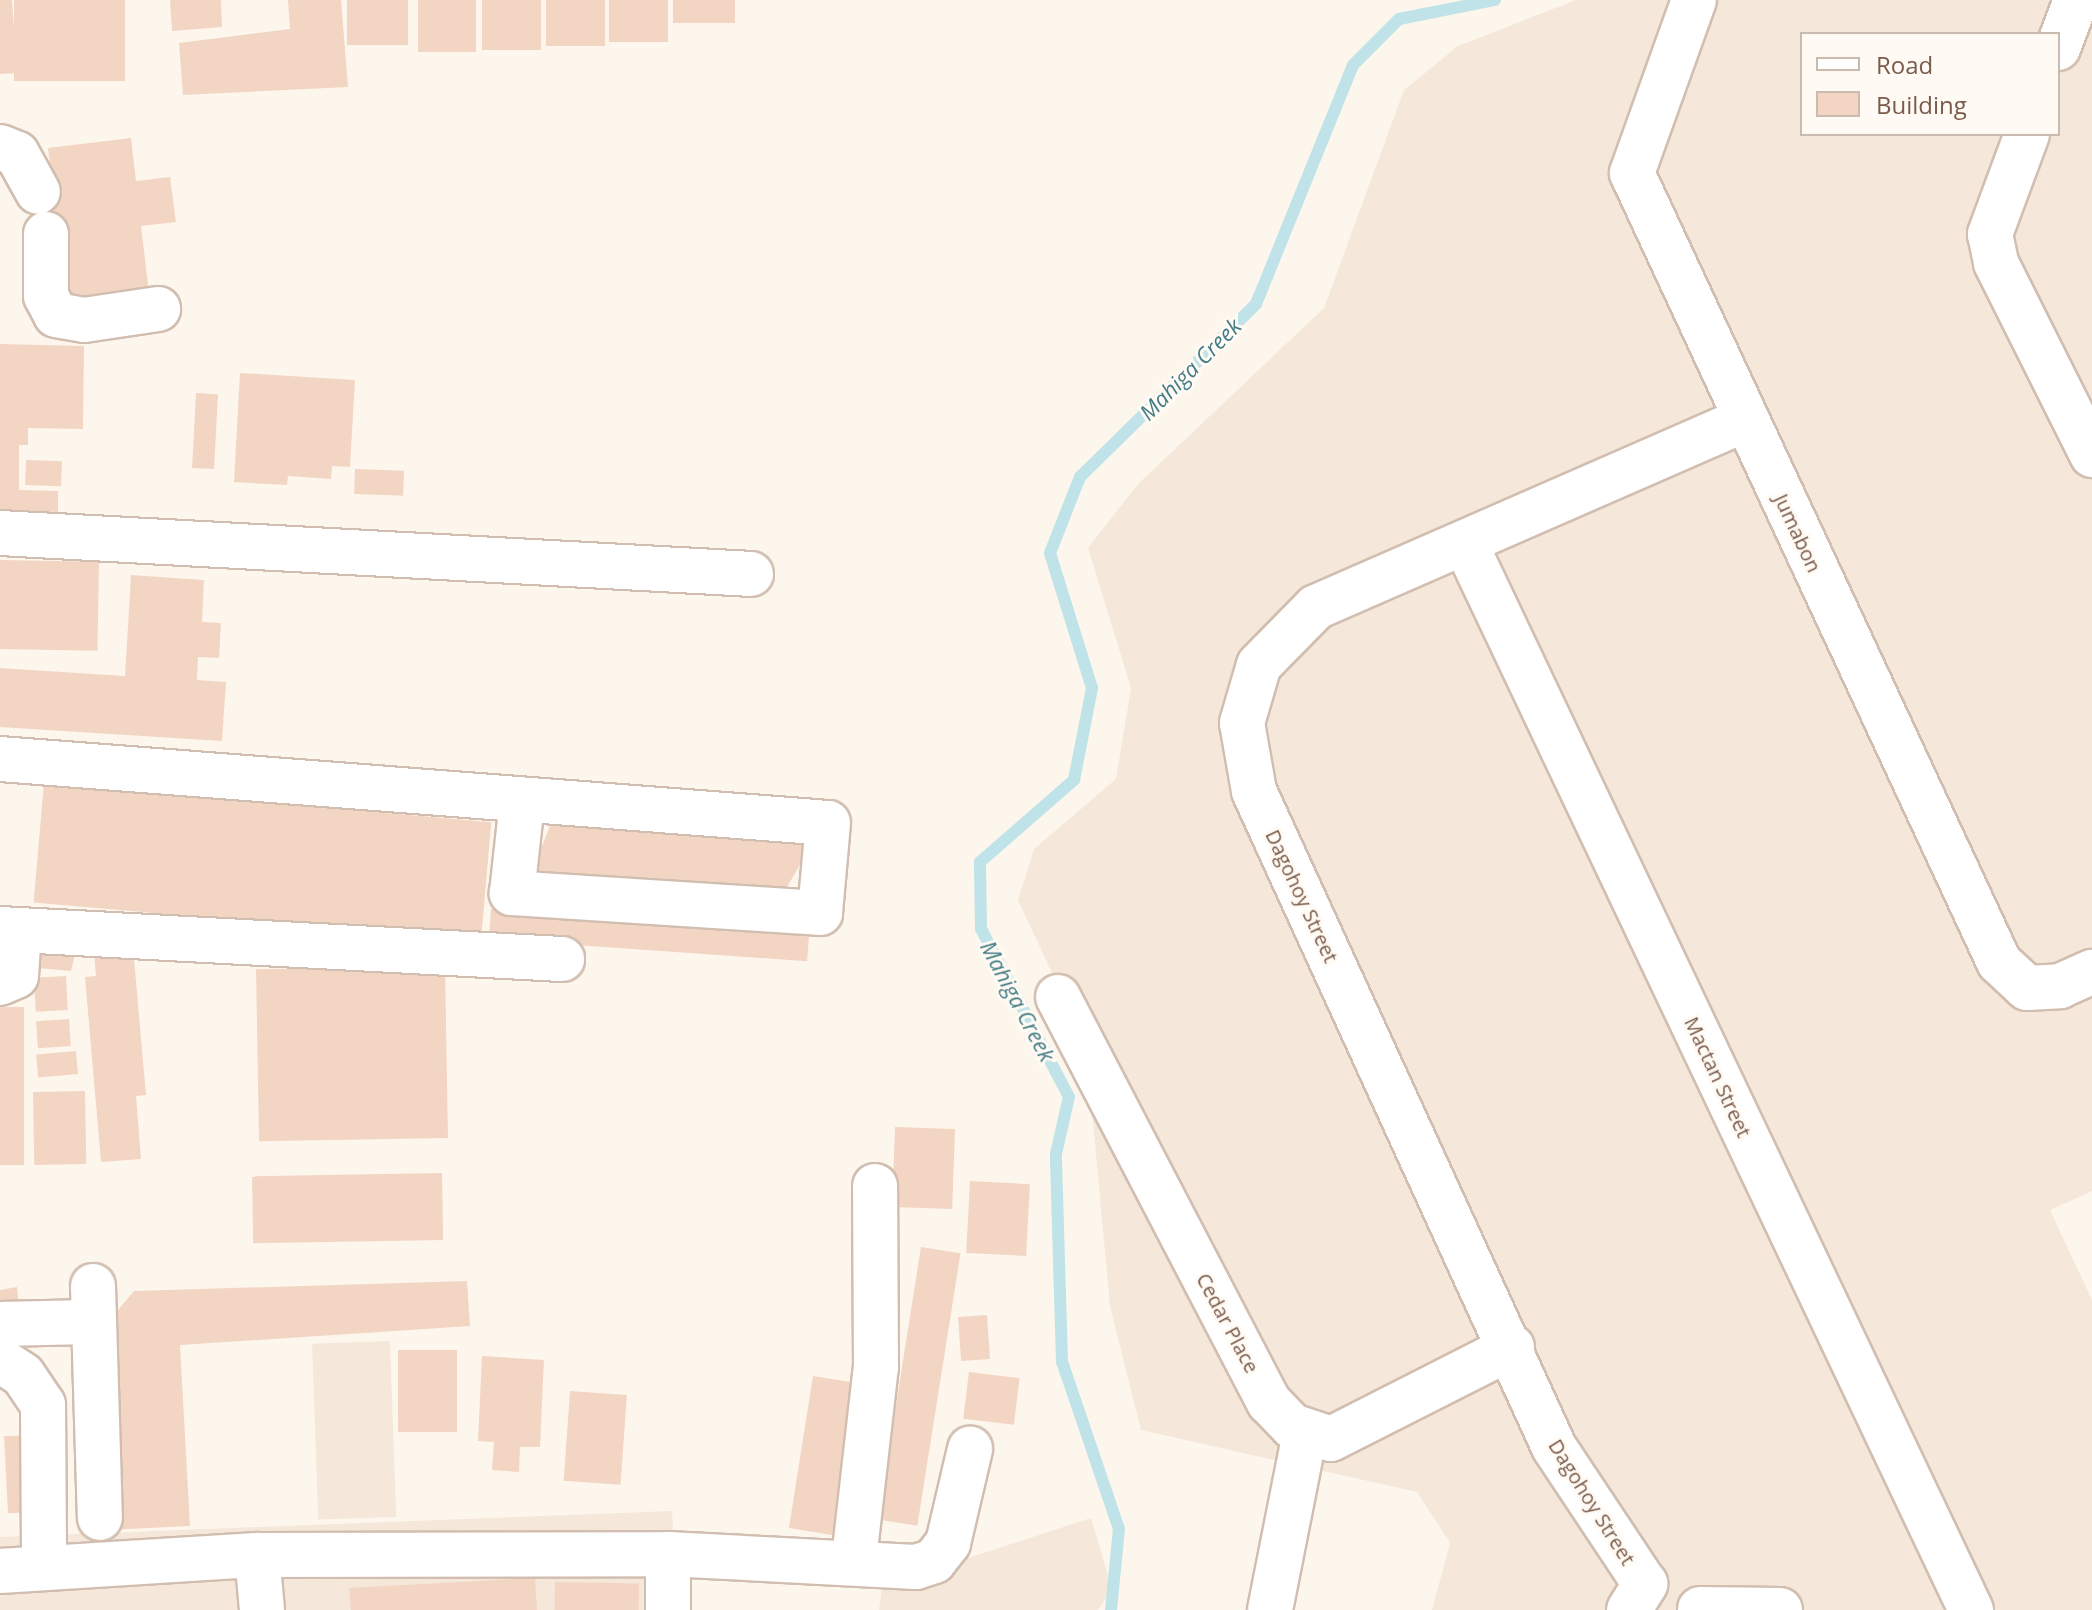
<!DOCTYPE html>
<html>
<head>
<meta charset="utf-8">
<style>
  body { margin:0 }
  #map { position:relative; width:2092px; height:1610px; overflow:hidden; background:#fdf6ec; font-family:"Open Sans",sans-serif }
  div>[style] { position:absolute }
  .residential>* { inset:0; background:#f5e8da; transform-origin:0 0 }
  .stream>* { height:12px; margin:-6px; padding:0 6px; transform-origin:6px; border-radius:6px; background:#bfe3e8 }
  .building>* { inset:0; background:#f3d5c3; transform-origin:0 0 }
  .roads { filter:drop-shadow(2px 0 #d1beb0) drop-shadow(-2px 0 #d1beb0) drop-shadow(0 2px #d1beb0) drop-shadow(0 -2px #d1beb0) }
  .minor>* { height:44px; margin:-22px; padding:0 22px; transform-origin:22px; border-radius:22px; background:#fff }
  span { translate:-50% -50%; white-space:nowrap; text-align:center; line-height:1.15; -webkit-text-stroke:6px #fffaf3; paint-order:stroke }
  .street-label { font-size:20px; color:#7a5c4d }
  .water-label { font-size:22px; color:#437c86; font-style:italic }
  .legend { position:absolute; left:1800px; top:32px; width:260px; height:104px; box-sizing:border-box; background:#fffaf3; border:2px solid #cabbb1; margin:0; padding:10px 14px; list-style:none; font-size:24px; color:#7a5c4d }
  .legend li { display:flex; align-items:center; gap:16px; height:40px }
  .legend b { width:40px; border:2px solid #cabbb1 }
</style>
</head>
<body>
<div id="map">
  <div class="residential">
    <div style="clip-path:polygon(evenodd,1576px 0,2092px 0,2092px 1191px,2050px 1210px,2092px 1300px,2092px 1610px,1432px 1610px,1450px 1543px,1417px 1492px,1141px 1430px,1110px 1306px,1086px 1046px,1018px 900px,1034px 849px,1116px 779px,1131px 688px,1088px 548px,1138px 484px,1324px 308px,1404px 90px,1458px 46px,1576px 0,1802px 34px,2058px 34px,2058px 134px,1802px 134px,1802px 34px)"></div>
    <div style="left:390px;top:1341px;width:176px;height:78px;rotate:88deg"></div>
    <div style="clip-path:polygon(672px 1511px,677px 1610px,0 1610px,0 1537px)"></div>
    <div style="clip-path:polygon(1091px 1518px,1112px 1589px,1098px 1610px,879px 1610px,882px 1586px)"></div>
  </div>
  <div class="stream">
    <div style="left:1111px;top:1610px;width:81px;rotate:-84.4deg"></div>
    <div style="left:1119px;top:1529px;width:176px;rotate:-108.8deg"></div>
    <div style="left:1062px;top:1362px;width:208px;rotate:-91.7deg"></div>
    <div style="left:1056px;top:1154px;width:58px;rotate:-77.2deg"></div>
    <div style="left:1069px;top:1097px;width:190px;rotate:-117.6deg"></div>
    <div style="left:981px;top:929px;width:67px;rotate:-90.9deg"></div>
    <div style="left:980px;top:862px;width:125px;rotate:-41.1deg"></div>
    <div style="left:1074px;top:780px;width:94px;rotate:-78.9deg"></div>
    <div style="left:1092px;top:688px;width:141px;rotate:-107.3deg"></div>
    <div style="left:1050px;top:553px;width:82px;rotate:-68.5deg"></div>
    <div style="left:1080px;top:477px;width:247px;rotate:-44.5deg"></div>
    <div style="left:1256px;top:304px;width:258px;rotate:-67.9deg"></div>
    <div style="left:1353px;top:65px;width:65px;rotate:-45deg"></div>
    <div style="left:1399px;top:19px;width:98px;rotate:-11.2deg"></div>
  </div>
  <div class="building">
    <div style="clip-path:polygon(0 0,12px 0,17px 73px,0 74px)"></div>
    <div style="left:14px;top:0;width:111px;height:81px"></div>
    <div style="clip-path:polygon(170px 0,221px 0,222px 27px,172px 31px)"></div>
    <div style="clip-path:polygon(288px 0,341px 0,348px 87px,183px 95px,179px 43px,290px 29px)"></div>
    <div style="left:347px;top:0;width:61px;height:45px"></div>
    <div style="left:418px;top:0;width:58px;height:52px"></div>
    <div style="left:482px;top:0;width:59px;height:50px"></div>
    <div style="left:546px;top:0;width:59px;height:46px"></div>
    <div style="left:609px;top:0;width:59px;height:42px"></div>
    <div style="left:673px;top:0;width:62px;height:23px"></div>
    <div style="clip-path:polygon(131px 138px,136px 181px,170px 177px,176px 222px,141px 226px,149px 293px,66px 302px,36px 235px,31px 193px,53px 190px,48px 148px)"></div>
    <div style="clip-path:polygon(0 344px,84px 346px,83px 429px,28px 428px,28px 445px,19px 445px,19px 490px,58px 491px,58px 512px,0 511px)"></div>
    <div style="clip-path:polygon(240px 373px,355px 380px,350px 467px,332px 466px,331px 479px,288px 476px,287px 485px,234px 482px)"></div>
    <div style="left:196px;top:393px;width:22px;height:75px;rotate:3deg"></div>
    <div style="left:26px;top:460px;width:36px;height:25px;rotate:2deg"></div>
    <div style="left:355px;top:469px;width:49px;height:25px;rotate:2deg"></div>
    <div style="left:0;top:560px;width:99px;height:89px;rotate:1deg"></div>
    <div style="clip-path:polygon(131px 575px,204px 580px,202px 622px,221px 623px,219px 658px,198px 657px,197px 680px,226px 682px,222px 741px,0 727px,0 668px,125px 676px)"></div>
    <div style="left:44px;top:783px;width:449px;height:120px;rotate:5deg"></div>
    <div style="clip-path:polygon(552px 821px,815px 839px,776px 906px,526px 886px)"></div>
    <div style="left:491px;top:909px;width:319px;height:30px;rotate:4deg"></div>
    <div style="clip-path:polygon(132px 936px,146px 1095px,136px 1096px,141px 1159px,101px 1162px,85px 977px,96px 976px,93px 940px)"></div>
    <div style="clip-path:polygon(34px 937px,79px 937px,71px 971px,38px 968px)"></div>
    <div style="left:445px;top:966px;width:172px;height:189px;rotate:89deg"></div>
    <div style="left:66px;top:976px;width:34px;height:32px;rotate:87deg"></div>
    <div style="left:0;top:1007px;width:24px;height:158px"></div>
    <div style="left:69px;top:1019px;width:27px;height:33px;rotate:86deg"></div>
    <div style="left:76px;top:1051px;width:23px;height:40px;rotate:85deg"></div>
    <div style="left:85px;top:1091px;width:73px;height:52px;rotate:89deg"></div>
    <div style="left:895px;top:1127px;width:60px;height:80px;rotate:2deg"></div>
    <div style="left:442px;top:1173px;width:67px;height:190px;rotate:89deg"></div>
    <div style="left:970px;top:1181px;width:60px;height:72px;rotate:3deg"></div>
    <div style="left:921px;top:1247px;width:40px;height:276px;rotate:9deg"></div>
    <div style="clip-path:polygon(467px 1281px,470px 1326px,180px 1345px,190px 1526px,108px 1530px,98px 1334px,134px 1291px)"></div>
    <div style="clip-path:polygon(17px 1287px,19px 1306px,0 1308px,0 1290px)"></div>
    <div style="left:987px;top:1315px;width:44px;height:29px;rotate:86deg"></div>
    <div style="left:398px;top:1350px;width:59px;height:82px"></div>
    <div style="clip-path:polygon(482px 1356px,544px 1360px,540px 1447px,520px 1447px,519px 1472px,492px 1470px,494px 1442px,478px 1441px)"></div>
    <div style="left:969px;top:1372px;width:51px;height:47px;rotate:7deg"></div>
    <div style="left:813px;top:1376px;width:45px;height:154px;rotate:9deg"></div>
    <div style="left:570px;top:1391px;width:57px;height:90px;rotate:4deg"></div>
    <div style="left:30px;top:1435px;width:77px;height:26px;rotate:87deg"></div>
    <div style="clip-path:polygon(535px 1578px,537px 1610px,351px 1610px,349px 1588px)"></div>
    <div style="left:555px;top:1582px;width:84px;height:28px;rotate:1deg"></div>
  </div>
  <div class="roads">
    <div class="minor">
      <div style="left:1694px;top:0;width:184px;rotate:109.7deg"></div>
      <div style="left:1632px;top:173px;width:870px;rotate:65.05deg"></div>
      <div style="left:1999px;top:962px;width:38px;rotate:43deg"></div>
      <div style="left:2027px;top:988px;width:33px;rotate:-3deg"></div>
      <div style="left:2060px;top:986px;width:35px;rotate:-24deg"></div>
      <div style="left:2058px;top:48px;width:51px;rotate:-69.4deg"></div>
      <div style="left:2027px;top:134px;width:107px;rotate:110.3deg"></div>
      <div style="left:1990px;top:234px;width:30px;rotate:78deg"></div>
      <div style="left:1996px;top:263px;width:215px;rotate:63.4deg"></div>
      <div style="left:0;top:147px;width:18px;rotate:22deg"></div>
      <div style="left:17px;top:154px;width:43px;rotate:61.1deg"></div>
      <div style="left:46px;top:234px;width:62px;rotate:90deg"></div>
      <div style="left:46px;top:296px;width:21px;rotate:62deg"></div>
      <div style="left:56px;top:315px;width:28px;rotate:10deg"></div>
      <div style="left:84px;top:320px;width:75px;rotate:-8.5deg"></div>
      <div style="left:0;top:533px;width:752px;rotate:3.12deg"></div>
      <div style="left:1465px;top:543px;width:1181px;rotate:64.63deg"></div>
      <div style="left:0;top:759px;width:830px;rotate:4.42deg"></div>
      <div style="left:828px;top:823px;width:90px;rotate:95.1deg"></div>
      <div style="left:820px;top:913px;width:309px;rotate:-176.3deg"></div>
      <div style="left:512px;top:893px;width:91px;rotate:-83.7deg"></div>
      <div style="left:0;top:929px;width:563px;rotate:3.06deg"></div>
      <div style="left:0;top:983px;width:17px;rotate:-24deg"></div>
      <div style="left:16px;top:976px;width:46px;rotate:-86.3deg"></div>
      <div style="left:1058px;top:997px;width:457px;rotate:62.5deg"></div>
      <div style="left:1269px;top:1402px;width:33px;rotate:46deg"></div>
      <div style="left:1292px;top:1426px;width:41px;rotate:18.4deg"></div>
      <div style="left:1331px;top:1439px;width:203px;rotate:-26.9deg"></div>
      <div style="left:93px;top:1286px;width:232px;rotate:88.3deg"></div>
      <div style="left:0;top:1324px;width:90px;rotate:-1.3deg"></div>
      <div style="left:0;top:1360px;width:27px;rotate:33deg"></div>
      <div style="left:23px;top:1375px;width:36px;rotate:56deg"></div>
      <div style="left:43px;top:1405px;width:163px;rotate:89.6deg"></div>
      <div style="left:257px;top:1555px;width:55px;rotate:84.8deg"></div>
      <div style="left:854px;top:1559px;width:193px;rotate:-83.5deg"></div>
      <div style="left:876px;top:1367px;width:181px;rotate:-90.3deg"></div>
      <div style="left:0;top:1571px;width:257px;rotate:-3.6deg"></div>
      <div style="left:257px;top:1555px;width:411px;rotate:-0.1deg"></div>
      <div style="left:668px;top:1554px;width:248px;rotate:3deg"></div>
      <div style="left:916px;top:1567px;width:19px;rotate:-18deg"></div>
      <div style="left:934px;top:1561px;width:23px;rotate:-52deg"></div>
      <div style="left:948px;top:1543px;width:97px;rotate:-76.8deg"></div>
      <div style="left:1700px;top:1609px;width:80px;rotate:0.7deg"></div>
      <div style="left:668px;top:1610px;width:56px;rotate:-90deg"></div>
      <div style="left:1270px;top:1610px;width:179px;rotate:-78.8deg"></div>
      <div style="left:1629px;top:1610px;width:31px;rotate:-58deg"></div>
      <div style="left:1645px;top:1584px;width:164px;rotate:-123.6deg"></div>
      <div style="left:1554px;top:1447px;width:721px;rotate:-114.58deg"></div>
      <div style="left:1254px;top:791px;width:69px;rotate:-100deg"></div>
      <div style="left:1242px;top:723px;width:60px;rotate:-73.7deg"></div>
      <div style="left:1259px;top:665px;width:81px;rotate:-45.5deg"></div>
      <div style="left:1316px;top:607px;width:468px;rotate:-23.6deg"></div>
    </div>
  </div>
  <div class="street-label">
    <span style="left:1798px;top:533px;rotate:65deg">Jumabon</span>
    <span style="left:1302px;top:896px;rotate:65deg">Dagohoy Street</span>
    <span style="left:1718px;top:1077px;rotate:65deg">Mactan Street</span>
    <span style="left:1228px;top:1323px;rotate:62deg">Cedar Place</span>
    <span style="left:1592px;top:1502px;rotate:58deg">Dagohoy Street</span>
  </div>
  <div class="water-label">
    <span style="left:1190px;top:369px;rotate:-45deg">Mahiga Creek</span>
    <span style="left:1018px;top:1001px;rotate:62deg">Mahiga Creek</span>
  </div>
  <ul class="legend">
  <li><b style="height:10px;background:#fff"></b>Road</li>
  <li><b style="height:22px;background:#f3d5c3"></b>Building</li>
  </ul>
</div>
</body>
</html>
